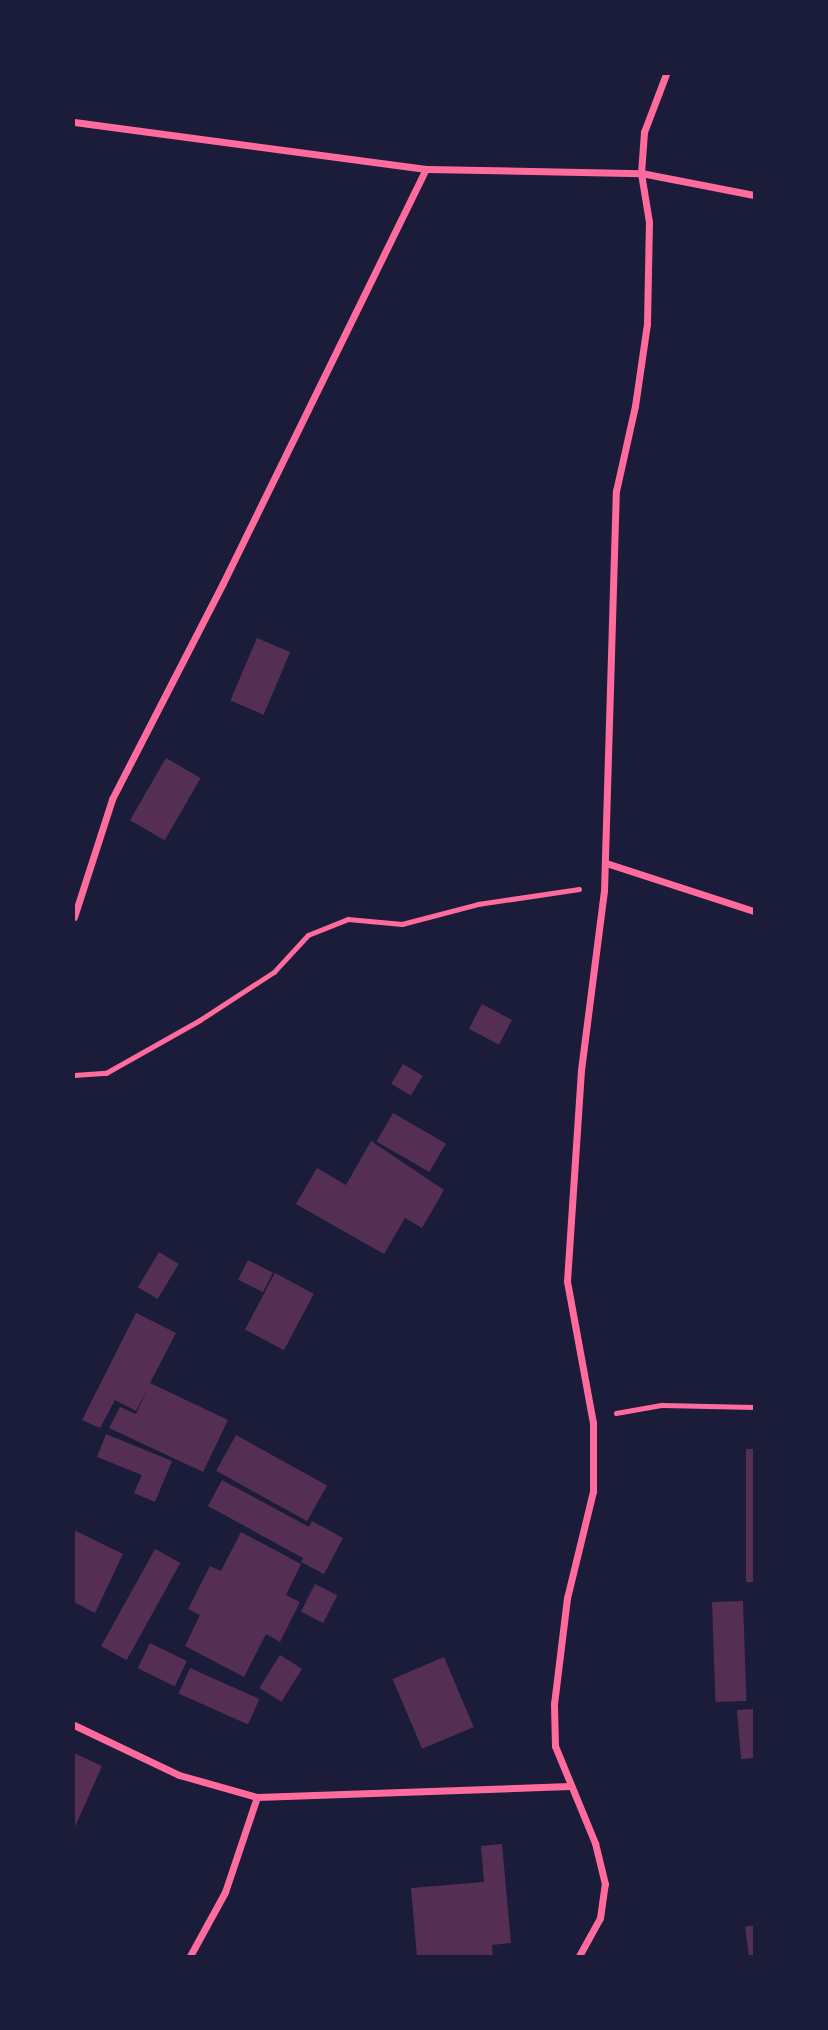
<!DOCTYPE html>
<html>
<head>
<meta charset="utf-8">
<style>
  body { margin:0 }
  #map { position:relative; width:828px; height:2030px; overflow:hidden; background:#1b1b3a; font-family:"Work Sans",sans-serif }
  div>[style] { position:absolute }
  .building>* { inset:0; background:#542f53; transform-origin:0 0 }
  .path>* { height:4.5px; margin:-2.25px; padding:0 2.25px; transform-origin:2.25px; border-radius:2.25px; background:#ff6b9d }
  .minor>* { height:7px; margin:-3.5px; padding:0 3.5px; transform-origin:3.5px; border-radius:3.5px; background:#ff6b9d }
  span { translate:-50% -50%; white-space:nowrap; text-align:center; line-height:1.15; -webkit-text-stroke:7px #1b1b3a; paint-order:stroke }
  .frame { position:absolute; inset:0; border:75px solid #1b1b3a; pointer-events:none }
</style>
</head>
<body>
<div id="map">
  <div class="building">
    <div style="left:257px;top:638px;width:36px;height:68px;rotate:23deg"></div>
    <div style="left:166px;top:758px;width:40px;height:72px;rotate:30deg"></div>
    <div style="left:482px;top:1004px;width:34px;height:28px;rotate:28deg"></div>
    <div style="left:403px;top:1064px;width:23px;height:23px;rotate:31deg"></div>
    <div style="left:393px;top:1113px;width:61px;height:33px;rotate:30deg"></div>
    <div style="clip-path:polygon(371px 1141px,444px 1190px,422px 1228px,405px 1218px,384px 1254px,296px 1204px,317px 1168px,346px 1185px)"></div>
    <div style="left:159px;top:1252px;width:23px;height:41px;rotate:31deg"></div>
    <div style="left:248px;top:1260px;width:28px;height:22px;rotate:27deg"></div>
    <div style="left:275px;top:1273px;width:44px;height:64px;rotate:28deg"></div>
    <div style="clip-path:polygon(136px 1313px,176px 1333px,150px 1383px,228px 1420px,203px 1472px,109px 1428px,120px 1407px,136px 1414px,148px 1388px,136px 1411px,115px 1400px,100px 1428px,82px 1420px)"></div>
    <div style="clip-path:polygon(106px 1434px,172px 1461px,155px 1502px,134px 1493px,142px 1475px,97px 1457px)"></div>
    <div style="left:236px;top:1435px;width:104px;height:41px;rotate:29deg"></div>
    <div style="left:746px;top:1449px;width:8px;height:133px"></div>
    <div style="clip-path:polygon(222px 1480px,309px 1527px,312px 1521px,343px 1538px,324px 1574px,301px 1562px,303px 1558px,208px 1506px)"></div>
    <div style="clip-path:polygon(74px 1530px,123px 1554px,95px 1613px,74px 1602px)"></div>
    <div style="clip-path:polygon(241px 1532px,301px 1564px,286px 1595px,300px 1602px,280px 1642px,266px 1634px,244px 1677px,185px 1646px,200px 1615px,188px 1609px,210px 1566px,221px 1571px)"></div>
    <div style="left:155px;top:1549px;width:29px;height:111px;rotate:29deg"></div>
    <div style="left:315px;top:1584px;width:25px;height:31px;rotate:27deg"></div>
    <div style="left:743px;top:1601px;width:100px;height:31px;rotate:88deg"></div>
    <div style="left:150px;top:1643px;width:41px;height:28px;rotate:26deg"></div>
    <div style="left:280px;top:1655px;width:26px;height:39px;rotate:32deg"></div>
    <div style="left:444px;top:1657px;width:76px;height:56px;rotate:67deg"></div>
    <div style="left:190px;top:1668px;width:76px;height:28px;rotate:24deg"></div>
    <div style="clip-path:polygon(754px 1709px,754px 1758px,741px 1759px,737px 1710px)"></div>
    <div style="clip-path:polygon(74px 1753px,102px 1766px,74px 1829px)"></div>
    <div style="clip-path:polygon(502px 1844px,511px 1943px,492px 1945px,493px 1956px,417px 1956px,411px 1888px,484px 1882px,481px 1846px)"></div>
    <div style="clip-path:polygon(754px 1925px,754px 1956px,749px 1956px,745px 1927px)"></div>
  </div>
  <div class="path">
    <div style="left:74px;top:1075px;width:32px;rotate:-4deg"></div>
    <div style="left:106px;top:1073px;width:108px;rotate:-29.4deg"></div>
    <div style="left:200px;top:1020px;width:88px;rotate:-33deg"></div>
    <div style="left:274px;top:972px;width:50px;rotate:-47.4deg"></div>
    <div style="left:308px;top:935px;width:43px;rotate:-21.8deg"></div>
    <div style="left:348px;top:919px;width:54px;rotate:5.3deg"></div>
    <div style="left:402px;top:924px;width:79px;rotate:-14.7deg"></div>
    <div style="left:478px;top:904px;width:102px;rotate:-8.4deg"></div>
    <div style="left:616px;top:1413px;width:47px;rotate:-9.9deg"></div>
    <div style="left:662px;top:1405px;width:92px;rotate:1.2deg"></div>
  </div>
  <div class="minor">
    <div style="left:74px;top:122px;width:355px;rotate:7.6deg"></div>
    <div style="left:426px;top:169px;width:215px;rotate:1.1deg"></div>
    <div style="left:641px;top:173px;width:115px;rotate:11deg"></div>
    <div style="left:606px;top:863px;width:156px;rotate:18deg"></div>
    <div style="left:74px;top:917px;width:124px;rotate:-72.1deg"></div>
    <div style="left:112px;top:799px;width:243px;rotate:-62.8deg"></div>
    <div style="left:223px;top:583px;width:461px;rotate:-63.9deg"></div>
    <div style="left:74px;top:1725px;width:116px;rotate:25.5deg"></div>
    <div style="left:179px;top:1775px;width:81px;rotate:15.8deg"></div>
    <div style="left:257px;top:1797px;width:313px;rotate:-2deg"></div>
    <div style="left:190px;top:1956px;width:73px;rotate:-61.3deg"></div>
    <div style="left:225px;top:1892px;width:100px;rotate:-71.4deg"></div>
    <div style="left:579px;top:1956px;width:43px;rotate:-61.1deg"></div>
    <div style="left:600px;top:1918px;width:34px;rotate:-82deg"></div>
    <div style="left:605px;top:1884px;width:42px;rotate:-103.7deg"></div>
    <div style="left:595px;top:1843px;width:105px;rotate:-112.4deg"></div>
    <div style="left:555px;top:1746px;width:42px;rotate:-91.4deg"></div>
    <div style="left:554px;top:1704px;width:107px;rotate:-83deg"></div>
    <div style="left:567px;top:1598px;width:110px;rotate:-76.3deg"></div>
    <div style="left:593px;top:1491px;width:68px;rotate:-90deg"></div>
    <div style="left:593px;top:1423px;width:144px;rotate:-100.4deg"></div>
    <div style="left:567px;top:1281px;width:211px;rotate:-86.2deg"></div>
    <div style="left:581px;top:1070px;width:180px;rotate:-82.7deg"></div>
    <div style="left:604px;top:891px;width:400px;rotate:-88.3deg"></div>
    <div style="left:616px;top:491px;width:87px;rotate:-77.4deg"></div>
    <div style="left:635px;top:406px;width:83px;rotate:-81.7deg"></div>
    <div style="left:647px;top:324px;width:102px;rotate:-88.9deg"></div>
    <div style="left:649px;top:222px;width:50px;rotate:-99.3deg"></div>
    <div style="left:641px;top:173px;width:41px;rotate:-85.8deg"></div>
    <div style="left:644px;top:132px;width:62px;rotate:-69.2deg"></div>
  </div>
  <div class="frame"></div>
</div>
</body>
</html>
